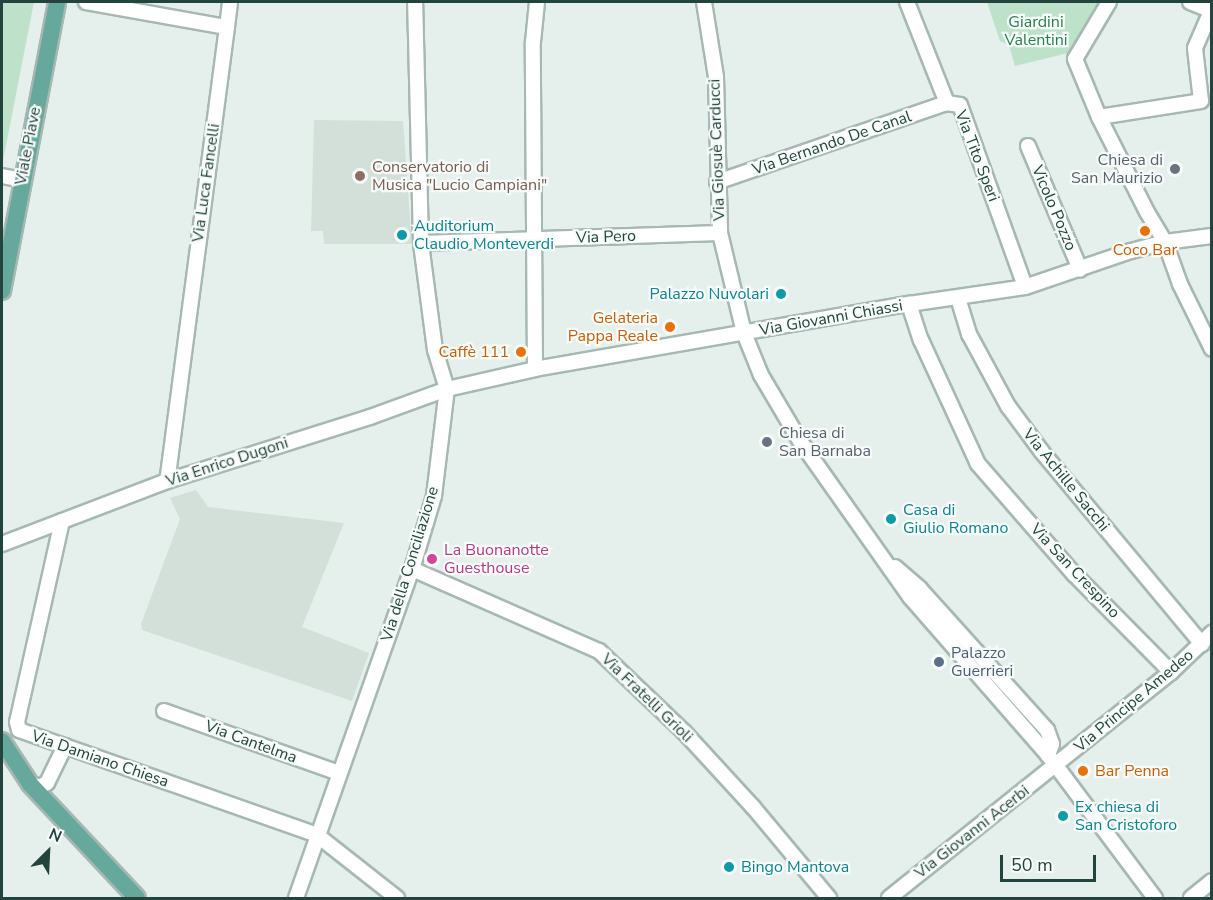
<!DOCTYPE html>
<html>
<head>
<meta charset="utf-8">
<style>
  body { margin:0 }
  #map { position:relative; width:1213px; height:900px; overflow:hidden; background:#e5efeb; font-family:"Nunito Sans",sans-serif }
  div>[style] { position:absolute }
  .built>* { inset:0; background:#d3e0da }
  .green>* { inset:0; background:#bde2c9 }
  .roads { filter:drop-shadow(2px 0 #a7b8b3) drop-shadow(-2px 0 #a7b8b3) drop-shadow(0 2px #a7b8b3) drop-shadow(0 -2px #a7b8b3) }
  .minor>* { height:14px; margin:-7px; padding:0 7px; transform-origin:7px; border-radius:7px; background:#fff }
  .major>* { height:16px; margin:-8px; padding:0 8px; transform-origin:8px; border-radius:8px; background:#66a89b }
  .dots>* { width:16px; height:16px; translate:-50% -50%; box-sizing:border-box; border:3px solid #f7fbf9; border-radius:50% }
  span { translate:-50% -50%; white-space:nowrap; text-align:center; line-height:1.15; -webkit-text-stroke:4.5px #f7fbf9; paint-order:stroke }
  .park-label { font-size:16px; color:#287e4e }
  .street-label { font-size:16px; color:#22443c }
  .worship-label { font-size:16px; color:#5b616d }
  .right { translate:-100% -50%; text-align:right }
  .left { translate:0 -50%; text-align:left }
  .education-label { font-size:16px; color:#785e54 }
  .culture-label { font-size:16px; color:#0d838f }
  .food-label { font-size:16px; color:#c56008 }
  .hotel-label { font-size:16px; color:#b23c85 }
  .service-label { font-size:16px; color:#4e5e75 }
  .frame { position:absolute; inset:0; border:3px solid #22443c; pointer-events:none }
  .north { position:absolute; left:18px; top:822px; width:60px; height:60px; -webkit-text-stroke:4px #f7fbf9; paint-order:stroke; rotate:24deg; font-size:16px; font-weight:700; line-height:24px; text-align:center; color:#22443c }
  .north::after { content:''; display:block; margin:auto; width:21px; height:27px; background:#22443c; clip-path:polygon(50% 0,100% 100%,50% 72%,0 100%) }
  .scale { position:absolute; left:1000px; top:855px; width:96px; height:27px; box-sizing:border-box; border:3px solid #22443c; border-top:0; padding-left:8px; font-size:18px; line-height:21px; white-space:nowrap; color:#22443c; -webkit-text-stroke:4px #f7fbf9; paint-order:stroke }
</style>
</head>
<body>
<div id="map">
  <div class="built">
    <div style="clip-path:polygon(314px 120px,403px 121px,412px 244px,324px 244px,323px 231px,311px 231px)"></div>
    <div style="clip-path:polygon(196px 490px,208px 507px,344px 523px,302px 627px,369px 653px,352px 701px,142px 630px,141px 624px,180px 519px,170px 498px)"></div>
  </div>
  <div class="green">
    <div style="clip-path:polygon(2px 2px,34px 2px,2px 166px)"></div>
    <div style="clip-path:polygon(987px 2px,1104px 2px,1072px 52px,1015px 66px,1009px 45px,1000px 41px)"></div>
  </div>
  <div class="roads">
    <div class="minor">
      <div style="left:86px;top:2px;width:143px;rotate:10.1deg"></div>
      <div style="left:227px;top:27px;width:458px;rotate:97.5deg"></div>
      <div style="left:704px;top:2px;width:76px;rotate:80.9deg"></div>
      <div style="left:716px;top:77px;width:156px;rotate:88.5deg"></div>
      <div style="left:720px;top:233px;width:103px;rotate:76.5deg"></div>
      <div style="left:744px;top:333px;width:45px;rotate:68deg"></div>
      <div style="left:761px;top:375px;width:77px;rotate:59.4deg"></div>
      <div style="left:800px;top:441px;width:191px;rotate:54.8deg"></div>
      <div style="left:910px;top:597px;width:210px;rotate:48.9deg"></div>
      <div style="left:1048px;top:755px;width:179px;rotate:53.2deg"></div>
      <div style="left:907px;top:2px;width:109px;rotate:68.4deg"></div>
      <div style="left:1109px;top:2px;width:66px;rotate:120.8deg"></div>
      <div style="left:1075px;top:59px;width:63px;rotate:67.5deg"></div>
      <div style="left:1099px;top:117px;width:106px;rotate:63.2deg"></div>
      <div style="left:1147px;top:212px;width:35px;rotate:59deg"></div>
      <div style="left:1165px;top:242px;width:45px;rotate:70.3deg"></div>
      <div style="left:1180px;top:284px;width:72px;rotate:63.8deg"></div>
      <div style="left:1190px;top:2px;width:24px;rotate:22deg"></div>
      <div style="left:227px;top:27px;width:25px;rotate:-83deg"></div>
      <div style="left:1099px;top:117px;width:103px;rotate:-8.9deg"></div>
      <div style="left:1201px;top:101px;width:53px;rotate:-96.5deg"></div>
      <div style="left:1195px;top:48px;width:40px;rotate:-66.6deg"></div>
      <div style="left:1028px;top:146px;width:134px;rotate:67.1deg"></div>
      <div style="left:2px;top:176px;width:20px;rotate:11deg"></div>
      <div style="left:717px;top:182px;width:243px;rotate:-19deg"></div>
      <div style="left:947px;top:103px;width:13px;rotate:9deg"></div>
      <div style="left:960px;top:105px;width:193px;rotate:70.3deg"></div>
      <div style="left:421px;top:243px;width:299px;rotate:-1.9deg"></div>
      <div style="left:958px;top:298px;width:38px;rotate:73deg"></div>
      <div style="left:969px;top:334px;width:82px;rotate:61.6deg"></div>
      <div style="left:1008px;top:406px;width:57px;rotate:53.5deg"></div>
      <div style="left:1042px;top:452px;width:250px;rotate:50.2deg"></div>
      <div style="left:909px;top:304px;width:38px;rotate:72deg"></div>
      <div style="left:921px;top:340px;width:136px;rotate:65.3deg"></div>
      <div style="left:978px;top:464px;width:146px;rotate:48.9deg"></div>
      <div style="left:1074px;top:574px;width:138px;rotate:45.3deg"></div>
      <div style="left:535px;top:369px;width:327px;rotate:-90.4deg"></div>
      <div style="left:533px;top:42px;width:40px;rotate:-84.3deg"></div>
      <div style="left:62px;top:521px;width:206px;rotate:102.6deg"></div>
      <div style="left:17px;top:722px;width:8px;rotate:76deg"></div>
      <div style="left:19px;top:730px;width:316px;rotate:19.4deg"></div>
      <div style="left:317px;top:835px;width:102px;rotate:38.2deg"></div>
      <div style="left:2px;top:544px;width:177px;rotate:-20.9deg"></div>
      <div style="left:167px;top:481px;width:213px;rotate:-17.5deg"></div>
      <div style="left:370px;top:417px;width:82px;rotate:-20deg"></div>
      <div style="left:447px;top:389px;width:90px;rotate:-12.8deg"></div>
      <div style="left:535px;top:369px;width:380px;rotate:-9.9deg"></div>
      <div style="left:909px;top:304px;width:117px;rotate:-8.3deg"></div>
      <div style="left:1025px;top:287px;width:112px;rotate:-18.8deg"></div>
      <div style="left:1131px;top:251px;width:35px;rotate:-15deg"></div>
      <div style="left:1165px;top:242px;width:47px;rotate:-7.3deg"></div>
      <div style="left:895px;top:567px;width:33px;rotate:41deg"></div>
      <div style="left:920px;top:589px;width:190px;rotate:48deg"></div>
      <div style="left:1047px;top:730px;width:15px;rotate:70deg"></div>
      <div style="left:1052px;top:744px;width:12px;rotate:110deg"></div>
      <div style="left:412px;top:569px;width:204px;rotate:23.7deg"></div>
      <div style="left:599px;top:651px;width:117px;rotate:43.6deg"></div>
      <div style="left:684px;top:732px;width:102px;rotate:47.4deg"></div>
      <div style="left:753px;top:807px;width:119px;rotate:50.1deg"></div>
      <div style="left:164px;top:711px;width:186px;rotate:19.5deg"></div>
      <div style="left:30px;top:784px;width:9px;rotate:18deg"></div>
      <div style="left:39px;top:787px;width:9px;rotate:-27deg"></div>
      <div style="left:47px;top:783px;width:41px;rotate:-64.1deg"></div>
      <div style="left:296px;top:898px;width:349px;rotate:-70.6deg"></div>
      <div style="left:412px;top:569px;width:76px;rotate:-73.2deg"></div>
      <div style="left:434px;top:496px;width:108px;rotate:-83.1deg"></div>
      <div style="left:447px;top:389px;width:41px;rotate:-107.1deg"></div>
      <div style="left:435px;top:350px;width:108px;rotate:-97.5deg"></div>
      <div style="left:421px;top:243px;width:241px;rotate:-91.4deg"></div>
      <div style="left:889px;top:898px;width:361px;rotate:-38.7deg"></div>
      <div style="left:1171px;top:672px;width:57px;rotate:-43.6deg"></div>
      <div style="left:1191px;top:898px;width:27px;rotate:-39deg"></div>
    </div>
    <div class="major">
      <div style="left:2px;top:291px;width:294px;rotate:-79.2deg"></div>
      <div style="left:2px;top:741px;width:51px;rotate:56.9deg"></div>
      <div style="left:30px;top:784px;width:156px;rotate:46.8deg"></div>
    </div>
  </div>
  <div class="dots">
    <div style="left:1175px;top:169px;background:#6b7280"></div>
    <div style="left:360px;top:176px;background:#8d6e63"></div>
    <div style="left:1145px;top:231px;background:#e8710a"></div>
    <div style="left:402px;top:235px;background:#0f9aa8"></div>
    <div style="left:781px;top:294px;background:#0f9aa8"></div>
    <div style="left:670px;top:327px;background:#e8710a"></div>
    <div style="left:521px;top:352px;background:#e8710a"></div>
    <div style="left:767px;top:442px;background:#6b7280"></div>
    <div style="left:891px;top:519px;background:#0f9aa8"></div>
    <div style="left:432px;top:559px;background:#d1479c"></div>
    <div style="left:939px;top:662px;background:#5c6f8a"></div>
    <div style="left:1083px;top:771px;background:#e8710a"></div>
    <div style="left:1063px;top:816px;background:#0f9aa8"></div>
    <div style="left:729px;top:867px;background:#0f9aa8"></div>
  </div>
  <div class="park-label">
    <span style="left:1036px;top:31px">Giardini<br>Valentini</span>
  </div>
  <div class="street-label">
    <span style="left:832px;top:143px;rotate:-19deg">Via Bernando De Canal</span>
    <span style="left:28px;top:146px;rotate:-79deg">Viale Piave</span>
    <span style="left:717px;top:150px;rotate:-92deg">Via Giosuè Carducci</span>
    <span style="left:977px;top:156px;rotate:69deg">Via Tito Speri</span>
    <span style="left:206px;top:183px;rotate:-82deg">Via Luca Fancelli</span>
    <span style="left:1054px;top:208px;rotate:67deg">Vicolo Pozzo</span>
    <span style="left:606px;top:237px;rotate:-2deg">Via Pero</span>
    <span style="left:831px;top:318px;rotate:-10deg">Via Giovanni Chiassi</span>
    <span style="left:227px;top:462px;rotate:-18deg">Via Enrico Dugoni</span>
    <span style="left:1066px;top:480px;rotate:51deg">Via Achille Sacchi</span>
    <span style="left:410px;top:564px;rotate:-73deg">Via della Conciliazione</span>
    <span style="left:1075px;top:571px;rotate:47deg">Via San Crespino</span>
    <span style="left:647px;top:698px;rotate:44deg">Via Fratelli Grioli</span>
    <span style="left:1134px;top:701px;rotate:-40deg">Via Principe Amedeo</span>
    <span style="left:251px;top:742px;rotate:20deg">Via Cantelma</span>
    <span style="left:100px;top:759px;rotate:19deg">Via Damiano Chiesa</span>
    <span style="left:972px;top:832px;rotate:-38deg">Via Giovanni Acerbi</span>
  </div>
  <div class="worship-label">
    <span class="right" style="left:1163px;top:169px">Chiesa di<br>San Maurizio</span>
    <span class="left" style="left:779px;top:442px">Chiesa di<br>San Barnaba</span>
  </div>
  <div class="education-label">
    <span class="left" style="left:372px;top:176px">Conservatorio di<br>Musica "Lucio Campiani"</span>
  </div>
  <div class="culture-label">
    <span class="left" style="left:414px;top:235px">Auditorium<br>Claudio Monteverdi</span>
    <span class="right" style="left:769px;top:294px">Palazzo Nuvolari</span>
    <span class="left" style="left:903px;top:519px">Casa di<br>Giulio Romano</span>
    <span class="left" style="left:1075px;top:816px">Ex chiesa di<br>San Cristoforo</span>
    <span class="left" style="left:741px;top:867px">Bingo Mantova</span>
  </div>
  <div class="food-label">
    <span style="left:1145px;top:250px">Coco Bar</span>
    <span class="right" style="left:658px;top:327px">Gelateria<br>Pappa Reale</span>
    <span class="right" style="left:509px;top:352px">Caffè 111</span>
    <span class="left" style="left:1095px;top:771px">Bar Penna</span>
  </div>
  <div class="hotel-label">
    <span class="left" style="left:444px;top:559px">La Buonanotte<br>Guesthouse</span>
  </div>
  <div class="service-label">
    <span class="left" style="left:951px;top:662px">Palazzo<br>Guerrieri</span>
  </div>
  <div class="frame"></div>
  <div class="north">N</div>
  <div class="scale">50 m</div>
</div>
</body>
</html>
